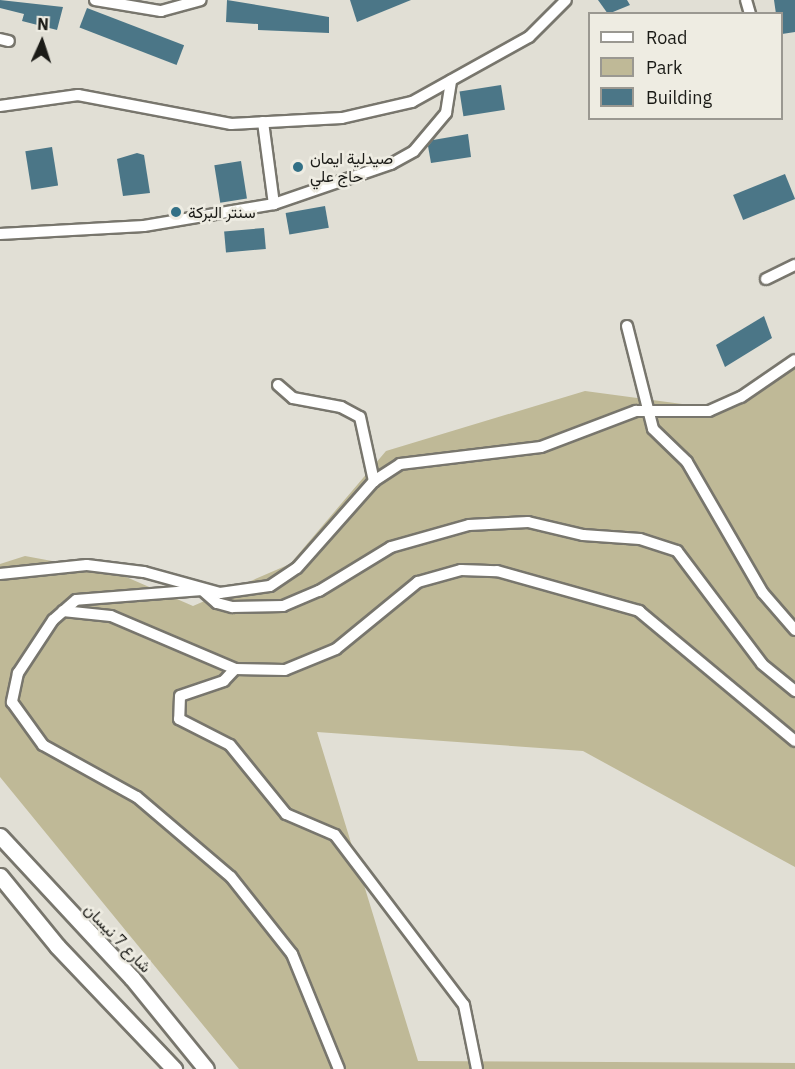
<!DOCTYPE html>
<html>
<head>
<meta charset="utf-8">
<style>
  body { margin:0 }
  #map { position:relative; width:795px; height:1069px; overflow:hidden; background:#e1dfd5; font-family:"IBM Plex Sans",Vazirmatn,sans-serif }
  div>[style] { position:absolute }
  .green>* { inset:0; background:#bfb997 }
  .building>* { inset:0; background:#4b7687; transform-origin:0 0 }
  .roads { filter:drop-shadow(2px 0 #78766d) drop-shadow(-2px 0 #78766d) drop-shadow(0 2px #78766d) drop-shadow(0 -2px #78766d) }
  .street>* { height:10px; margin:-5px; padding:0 5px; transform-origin:5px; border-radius:5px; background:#fff }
  .primary>* { height:15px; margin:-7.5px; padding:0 7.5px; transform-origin:7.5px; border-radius:7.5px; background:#fff }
  .dots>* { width:16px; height:16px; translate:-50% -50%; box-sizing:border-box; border:3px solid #eeece2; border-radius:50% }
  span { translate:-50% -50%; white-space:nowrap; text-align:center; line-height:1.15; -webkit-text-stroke:5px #eeece2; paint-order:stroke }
  .poi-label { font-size:16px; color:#1b1b17 }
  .left { translate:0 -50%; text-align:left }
  .street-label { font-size:16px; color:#1b1b17 }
  .legend { position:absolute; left:588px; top:12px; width:195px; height:108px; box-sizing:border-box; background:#eeece2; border:2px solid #9a9891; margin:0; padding:8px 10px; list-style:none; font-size:18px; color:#1b1b17 }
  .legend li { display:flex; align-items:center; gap:12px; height:30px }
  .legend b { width:30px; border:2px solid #9a9891 }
  .north { position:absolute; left:12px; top:12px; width:60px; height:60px; -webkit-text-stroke:4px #eeece2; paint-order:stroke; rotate:3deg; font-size:16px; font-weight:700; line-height:24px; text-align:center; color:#1b1b17 }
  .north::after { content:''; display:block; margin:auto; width:21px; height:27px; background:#1b1b17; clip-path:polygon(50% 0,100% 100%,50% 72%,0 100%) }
</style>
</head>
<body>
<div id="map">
  <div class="green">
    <div style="clip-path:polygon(795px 361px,795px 867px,583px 751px,317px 732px,418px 1061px,795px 1063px,795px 1069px,239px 1069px,0 777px,0 564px,25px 556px,117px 573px,193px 606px,290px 564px,386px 451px,585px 391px,727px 410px)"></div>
  </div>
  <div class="building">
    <div style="clip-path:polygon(0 0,63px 7px,57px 30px,22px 21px,24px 14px,0 8px)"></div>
    <div style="clip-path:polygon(227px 0,329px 17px,329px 33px,258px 30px,258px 24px,226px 22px)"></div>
    <div style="clip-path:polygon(350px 0,411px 0,357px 22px)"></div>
    <div style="clip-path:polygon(598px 0,627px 0,630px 5px,608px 14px)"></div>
    <div style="clip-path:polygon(774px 0,795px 0,795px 32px,782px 34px,782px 14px,776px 14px)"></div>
    <div style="left:87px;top:8px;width:104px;height:21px;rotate:21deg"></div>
    <div style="left:501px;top:85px;width:25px;height:42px;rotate:81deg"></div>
    <div style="clip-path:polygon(468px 134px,471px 157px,431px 163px,428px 146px,433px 140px)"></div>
    <div style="left:52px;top:147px;width:39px;height:27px;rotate:81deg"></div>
    <div style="clip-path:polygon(137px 153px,144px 155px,150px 193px,123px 196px,117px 159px)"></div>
    <div style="left:241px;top:161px;width:38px;height:27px;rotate:81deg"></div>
    <div style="left:785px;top:174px;width:27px;height:56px;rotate:68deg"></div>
    <div style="left:325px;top:206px;width:22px;height:40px;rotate:80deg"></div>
    <div style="left:264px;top:228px;width:21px;height:40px;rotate:85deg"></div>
    <div style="clip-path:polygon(764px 316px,772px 338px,725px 367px,716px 345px)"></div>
  </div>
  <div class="roads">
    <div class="street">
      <div style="left:95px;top:0;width:67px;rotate:9.5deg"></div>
      <div style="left:161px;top:11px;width:41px;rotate:-15.4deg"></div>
      <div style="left:746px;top:0;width:15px;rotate:74deg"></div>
      <div style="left:0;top:39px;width:9px;rotate:13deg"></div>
      <div style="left:0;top:106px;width:79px;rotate:-8deg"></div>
      <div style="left:78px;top:95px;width:156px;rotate:10.7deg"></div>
      <div style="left:231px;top:124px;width:111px;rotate:-3.1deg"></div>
      <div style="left:342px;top:118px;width:72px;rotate:-12.9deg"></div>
      <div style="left:412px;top:102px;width:134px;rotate:-29.1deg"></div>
      <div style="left:529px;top:37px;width:52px;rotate:-45deg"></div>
      <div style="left:263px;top:122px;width:83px;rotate:82.4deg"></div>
      <div style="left:0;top:234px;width:144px;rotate:-3.2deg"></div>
      <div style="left:144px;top:226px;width:132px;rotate:-9.6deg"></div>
      <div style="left:274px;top:204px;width:124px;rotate:-18.9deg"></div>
      <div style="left:391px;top:164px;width:26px;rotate:-29deg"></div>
      <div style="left:414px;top:151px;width:50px;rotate:-49.9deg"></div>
      <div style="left:446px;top:113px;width:33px;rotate:-81deg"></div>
      <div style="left:766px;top:279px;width:32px;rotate:-26deg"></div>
      <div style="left:627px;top:326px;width:106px;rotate:75.8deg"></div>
      <div style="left:653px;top:429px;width:47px;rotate:44.1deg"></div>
      <div style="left:687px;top:462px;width:151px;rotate:59.9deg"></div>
      <div style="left:763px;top:593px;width:49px;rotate:49.1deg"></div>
      <div style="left:278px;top:385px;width:20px;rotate:41deg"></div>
      <div style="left:293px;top:398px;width:49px;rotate:10.6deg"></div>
      <div style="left:341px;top:407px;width:21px;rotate:28deg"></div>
      <div style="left:360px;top:417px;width:66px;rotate:77.7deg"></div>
      <div style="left:0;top:574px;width:87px;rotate:-5.9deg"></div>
      <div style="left:87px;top:565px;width:57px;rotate:7deg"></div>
      <div style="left:144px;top:572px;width:79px;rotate:15.4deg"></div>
      <div style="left:220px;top:593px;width:50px;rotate:-8deg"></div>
      <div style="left:270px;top:586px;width:32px;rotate:-34deg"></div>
      <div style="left:297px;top:568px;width:116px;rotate:-48.5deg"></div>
      <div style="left:374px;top:481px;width:31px;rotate:-33deg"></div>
      <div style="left:400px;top:464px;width:142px;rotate:-6.9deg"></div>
      <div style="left:541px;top:447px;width:102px;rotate:-20.8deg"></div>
      <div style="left:636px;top:411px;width:73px"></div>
      <div style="left:709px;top:411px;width:35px;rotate:-24deg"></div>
      <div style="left:741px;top:397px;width:65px;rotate:-34.4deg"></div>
      <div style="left:202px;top:590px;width:126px;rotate:175.5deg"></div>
      <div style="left:76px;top:600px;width:30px;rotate:139deg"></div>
      <div style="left:53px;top:620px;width:64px;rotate:123.4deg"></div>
      <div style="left:18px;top:673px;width:30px;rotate:102deg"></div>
      <div style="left:12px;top:702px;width:53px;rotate:54.2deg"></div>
      <div style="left:43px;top:745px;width:107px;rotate:29deg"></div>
      <div style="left:137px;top:797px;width:123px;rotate:40.4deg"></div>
      <div style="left:231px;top:877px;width:98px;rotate:51.6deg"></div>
      <div style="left:292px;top:954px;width:124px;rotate:67.8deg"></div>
      <div style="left:202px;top:590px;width:20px;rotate:41deg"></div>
      <div style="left:217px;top:603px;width:16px;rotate:15deg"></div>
      <div style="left:232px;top:607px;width:51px;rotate:-1.1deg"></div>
      <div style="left:283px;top:606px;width:39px;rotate:-23deg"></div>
      <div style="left:319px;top:591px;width:84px;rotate:-31.4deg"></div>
      <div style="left:391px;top:547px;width:81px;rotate:-15.8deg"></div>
      <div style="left:469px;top:525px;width:59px;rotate:-2.9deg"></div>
      <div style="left:528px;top:522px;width:57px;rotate:13.3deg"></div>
      <div style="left:583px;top:535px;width:57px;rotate:4deg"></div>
      <div style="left:640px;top:539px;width:39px;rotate:18deg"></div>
      <div style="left:677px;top:551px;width:141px;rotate:53deg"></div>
      <div style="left:762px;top:664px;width:43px;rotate:39.3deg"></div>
      <div style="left:63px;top:611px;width:48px;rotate:5.9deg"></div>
      <div style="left:111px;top:616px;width:135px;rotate:23.1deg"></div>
      <div style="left:235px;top:669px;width:50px;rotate:1.1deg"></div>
      <div style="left:285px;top:670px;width:55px;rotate:-22.4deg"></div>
      <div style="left:336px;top:649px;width:106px;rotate:-39.3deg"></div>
      <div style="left:418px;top:582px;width:45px;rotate:-15.6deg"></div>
      <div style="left:461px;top:570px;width:36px;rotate:2deg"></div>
      <div style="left:497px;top:571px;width:148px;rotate:15.7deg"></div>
      <div style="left:639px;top:611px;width:203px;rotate:39.8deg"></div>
      <div style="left:235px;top:669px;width:16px;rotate:133deg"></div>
      <div style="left:224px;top:681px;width:46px;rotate:161.2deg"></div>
      <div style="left:180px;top:696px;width:23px;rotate:92deg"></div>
      <div style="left:179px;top:719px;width:57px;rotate:27deg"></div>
      <div style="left:230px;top:745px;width:89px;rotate:50.9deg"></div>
      <div style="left:286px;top:814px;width:53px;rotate:23.2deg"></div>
      <div style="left:335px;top:835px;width:213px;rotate:52.8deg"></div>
      <div style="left:464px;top:1005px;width:65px;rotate:78.5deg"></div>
    </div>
    <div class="primary">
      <div style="left:0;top:836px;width:194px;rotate:47.1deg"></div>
      <div style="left:132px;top:978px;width:117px;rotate:50.9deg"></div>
      <div style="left:0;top:876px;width:90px;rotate:50.8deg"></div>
      <div style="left:57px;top:946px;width:170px;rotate:46.4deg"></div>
    </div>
  </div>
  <div class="dots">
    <div style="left:298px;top:167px;background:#327086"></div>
    <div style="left:176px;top:212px;background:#327086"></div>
  </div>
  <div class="poi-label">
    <span class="left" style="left:310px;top:167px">صيدلية ايمان<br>حاج علي</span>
    <span class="left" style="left:188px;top:212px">سنتر البركة</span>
  </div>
  <div class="street-label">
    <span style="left:118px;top:938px;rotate:46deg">شارع 7 نيسان</span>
  </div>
  <ul class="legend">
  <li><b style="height:8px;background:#fff"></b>Road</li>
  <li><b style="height:16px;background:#bfb997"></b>Park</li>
  <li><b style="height:16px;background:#4b7687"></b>Building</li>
  </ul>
  <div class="north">N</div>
</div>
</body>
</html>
